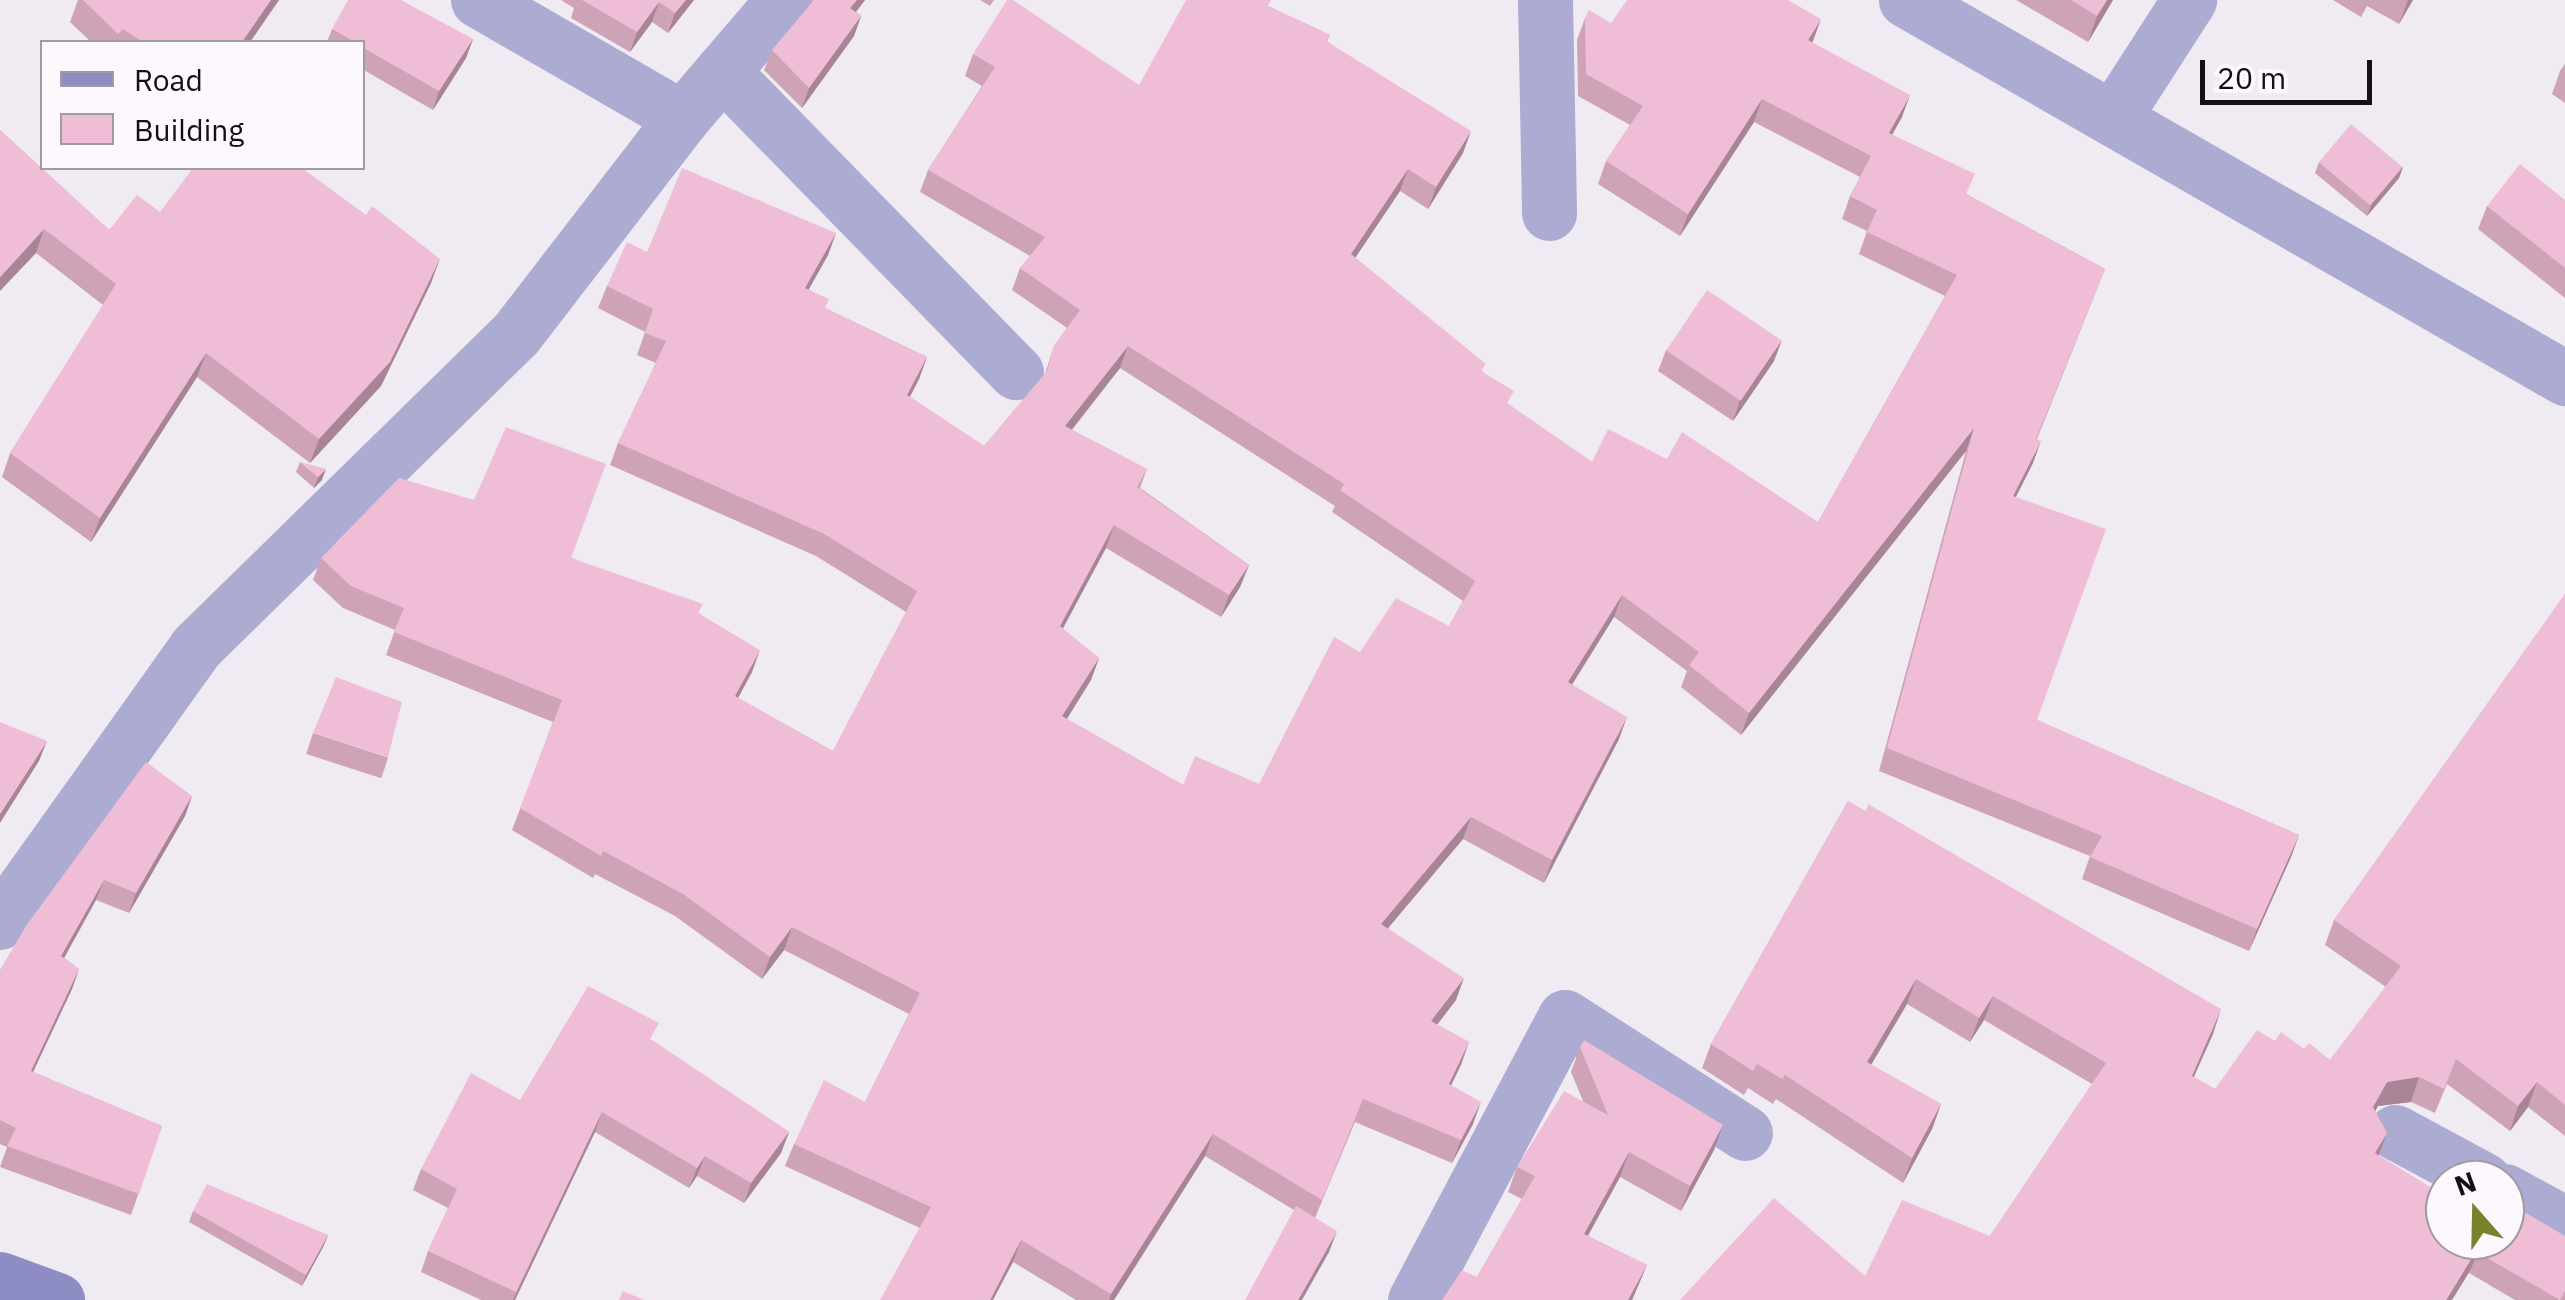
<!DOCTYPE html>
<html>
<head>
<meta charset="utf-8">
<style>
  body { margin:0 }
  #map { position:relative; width:2565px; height:1300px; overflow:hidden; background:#f0ebf2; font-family:"IBM Plex Sans",sans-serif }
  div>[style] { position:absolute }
  .street>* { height:55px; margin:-27.5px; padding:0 27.5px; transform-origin:27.5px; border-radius:27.5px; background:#acacd3 }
  .secondary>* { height:55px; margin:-27.5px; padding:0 27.5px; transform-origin:27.5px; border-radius:27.5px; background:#8d8cc5 }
  .wall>* { inset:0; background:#cea3b8; transform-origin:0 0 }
  .shaded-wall>* { inset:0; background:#a78596 }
  .building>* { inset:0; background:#efbed6; transform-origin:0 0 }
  span { translate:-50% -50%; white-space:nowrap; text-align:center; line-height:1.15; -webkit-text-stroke:9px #fdf8fe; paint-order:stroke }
  .legend { position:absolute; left:40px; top:40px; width:325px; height:130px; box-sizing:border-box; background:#fdf8fe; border:2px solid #9f9ba0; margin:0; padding:12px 18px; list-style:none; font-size:30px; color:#111012 }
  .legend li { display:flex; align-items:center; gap:20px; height:50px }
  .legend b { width:50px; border:2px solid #9f9ba0 }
  .north { position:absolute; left:2425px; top:1160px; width:100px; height:100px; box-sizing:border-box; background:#fdf8fe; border:2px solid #9f9ba0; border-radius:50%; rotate:340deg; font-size:28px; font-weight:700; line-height:40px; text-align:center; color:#111012 }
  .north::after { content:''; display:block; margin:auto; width:35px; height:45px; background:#7a812c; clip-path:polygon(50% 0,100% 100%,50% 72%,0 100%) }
  .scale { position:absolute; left:2200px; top:60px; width:172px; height:45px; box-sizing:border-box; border:5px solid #111012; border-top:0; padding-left:12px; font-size:30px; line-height:35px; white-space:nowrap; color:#111012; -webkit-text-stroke:8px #fdf8fe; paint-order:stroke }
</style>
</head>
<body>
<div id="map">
  <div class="street">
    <div style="left:478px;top:0;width:236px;rotate:30deg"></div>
    <div style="left:1545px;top:0;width:213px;rotate:88.9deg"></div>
    <div style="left:1906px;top:0;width:760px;rotate:29.84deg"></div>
    <div style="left:722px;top:71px;width:421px;rotate:45.7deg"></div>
    <div style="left:2115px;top:115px;width:137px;rotate:-57.2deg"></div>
    <div style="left:0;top:922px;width:338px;rotate:-54.5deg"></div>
    <div style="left:196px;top:647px;width:446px;rotate:-44.4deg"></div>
    <div style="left:515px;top:335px;width:274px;rotate:-52.4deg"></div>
    <div style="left:682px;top:118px;width:155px;rotate:-49.4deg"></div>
    <div style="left:2395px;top:1132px;width:101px;rotate:28.3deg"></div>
    <div style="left:2505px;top:1191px;width:68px;rotate:28.8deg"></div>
    <div style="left:1415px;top:1300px;width:320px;rotate:-62.1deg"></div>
    <div style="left:1565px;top:1017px;width:214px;rotate:32.8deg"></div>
  </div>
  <div class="secondary">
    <div style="left:0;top:1279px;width:61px;rotate:20.2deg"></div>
  </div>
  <div class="wall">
    <div style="clip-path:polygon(78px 0,279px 0,250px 42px,91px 42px,70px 22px)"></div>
    <div style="clip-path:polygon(561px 0,694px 0,668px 33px,652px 22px,630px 52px,571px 18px,574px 8px)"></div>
    <div style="clip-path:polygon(810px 0,865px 0,856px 12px,861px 16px,854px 36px,802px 108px,764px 70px,772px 50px,809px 6px)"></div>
    <div style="clip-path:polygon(980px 0,994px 0,990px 6px)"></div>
    <div style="clip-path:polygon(2016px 0,2113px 0,2088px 42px)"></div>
    <div style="clip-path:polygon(2333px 0,2413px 0,2399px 24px,2367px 6px,2361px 17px)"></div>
    <div style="clip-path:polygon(evenodd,1270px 7px,1330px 35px,1327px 41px,1463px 153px,1428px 209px,1400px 191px,1355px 258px,1483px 372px,1509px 405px,1592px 462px,1667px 459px,1818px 522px,1945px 296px,1859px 254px,1867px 231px,1842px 219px,1850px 196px,1860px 177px,1754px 122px,1680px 236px,1598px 184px,1606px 161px,1630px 125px,1578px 96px,1577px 40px,1585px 18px,1611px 23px,1812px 42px,1902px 117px,1892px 134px,1968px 195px,2105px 269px,2037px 439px,2033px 463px,2016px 497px,2037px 720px,2299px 835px,2291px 857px,2249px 951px,2082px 879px,2090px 856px,1879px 771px,1966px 451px,1741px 735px,1681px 687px,1687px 671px,1614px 617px,1572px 684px,1619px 739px,1544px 883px,1463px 839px,1388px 928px,1456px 1000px,1437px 1025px,1469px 1042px,1451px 1085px,1473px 1124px,1452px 1163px,1355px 1122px,1315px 1218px,1329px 1252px,1294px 1210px,1205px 1156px,1114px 1300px,1076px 1300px,1013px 1262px,920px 1228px,785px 1166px,794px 1144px,865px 1102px,909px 1014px,784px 950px,762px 979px,675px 916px,595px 874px,593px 878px,512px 830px,553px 722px,386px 655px,395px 630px,343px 608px,313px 580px,321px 558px,572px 558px,700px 614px,752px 672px,738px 698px,833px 751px,906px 612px,816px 556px,610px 465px,618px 443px,656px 363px,637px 355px,645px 332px,598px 308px,607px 286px,647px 252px,836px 233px,828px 255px,809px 289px,825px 308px,927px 357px,919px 379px,910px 397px,984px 446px,1045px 374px,1054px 346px,1067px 328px,1012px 290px,1020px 268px,1030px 256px,920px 192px,928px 170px,982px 86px,965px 76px,973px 54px,1139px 85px,1270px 7px,1120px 368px,1335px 506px,1332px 512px,1463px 601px,1449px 626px,1360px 652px,1259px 784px,1183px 785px,1067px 719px,1091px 680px,1099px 658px,1062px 629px,1106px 548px,1221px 617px,1240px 587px,1249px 565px,1140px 488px,1147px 469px,1072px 430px,1120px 368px)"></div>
    <div style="clip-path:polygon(332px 29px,473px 39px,466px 58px,433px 110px,362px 69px,362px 42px,327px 42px)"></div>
    <div style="clip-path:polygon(2565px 64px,2565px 103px,2552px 94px,2560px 71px)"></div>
    <div style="clip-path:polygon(0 130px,109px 230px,160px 212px,431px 283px,381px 386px,310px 463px,197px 377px,91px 542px,2px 477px,10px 453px,103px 305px,36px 253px)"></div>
    <div style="clip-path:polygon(2319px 162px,2403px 167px,2399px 178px,2367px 216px,2315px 173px)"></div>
    <div style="clip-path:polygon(2565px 200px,2565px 298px,2478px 229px,2487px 206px)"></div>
    <div style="clip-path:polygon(1666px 350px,1774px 361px,1733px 421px,1658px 371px)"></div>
    <div style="clip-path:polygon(300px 462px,322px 480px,314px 488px,296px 472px)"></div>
    <div style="clip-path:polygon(2565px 594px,2565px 1136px,2528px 1107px,2510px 1131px,2447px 1084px,2435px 1113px,2411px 1102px,2378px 1106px,2375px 1111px,2387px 1133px,2379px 1155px,2445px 1240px,2565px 1236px,2565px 1300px,2515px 1300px,2469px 1273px,2470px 1271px,1865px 1276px,1990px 1236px,2092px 1084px,1984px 1020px,1970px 1042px,1907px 1004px,1871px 1065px,1941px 1104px,1932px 1129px,1903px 1183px,1776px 1099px,1773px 1104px,1748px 1088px,1744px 1095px,1702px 1068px,1711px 1044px,1848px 801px,2213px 1034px,2194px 1077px,2215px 1089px,2275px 1041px,2304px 1049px,2330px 1060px,2386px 987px,2325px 945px,2334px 920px)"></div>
    <div style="left:313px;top:733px;width:79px;height:22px;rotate:18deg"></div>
    <div style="clip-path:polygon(192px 796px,185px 816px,129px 913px,96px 900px,64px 958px,79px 969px,72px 989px,33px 1072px,162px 1126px,131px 1215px,0 1167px,7px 1147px,0 1144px,0 970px)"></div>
    <div style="clip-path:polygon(653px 1041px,789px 1132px,781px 1153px,744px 1203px,697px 1176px,689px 1188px,595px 1132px,515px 1300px,481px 1300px,421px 1272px,428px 1251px,448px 1208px,413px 1190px,421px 1169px,520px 1100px)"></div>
    <div style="clip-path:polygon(1580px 1047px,1714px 1150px,1681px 1211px,1620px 1177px,1588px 1236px,1647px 1265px,1632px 1300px,1442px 1300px,1477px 1277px,1522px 1199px,1508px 1192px,1517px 1167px,1583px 1101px,1571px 1072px)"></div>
    <div style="clip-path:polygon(193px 1211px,328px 1235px,324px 1245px,302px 1286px,189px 1222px)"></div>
  </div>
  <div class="shaded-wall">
    <div style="clip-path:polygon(271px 0,279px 0,250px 42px,242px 42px)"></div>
    <div style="clip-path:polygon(686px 0,694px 0,668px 33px,675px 13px)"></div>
    <div style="clip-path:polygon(857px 0,865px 0,843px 28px,850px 8px)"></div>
    <div style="clip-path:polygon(2107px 0,2113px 0,2088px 42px,2097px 16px)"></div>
    <div style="clip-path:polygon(2408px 0,2413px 0,2399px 24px)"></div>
    <div style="clip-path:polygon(659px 2px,652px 22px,630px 52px,637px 32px)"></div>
    <div style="clip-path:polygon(861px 16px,854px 36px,802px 108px,809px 88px)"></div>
    <div style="clip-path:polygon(1821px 19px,1813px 41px,1800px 62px,1808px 40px)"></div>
    <div style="clip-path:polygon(473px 39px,466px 58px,433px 110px,439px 91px)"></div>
    <div style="clip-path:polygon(1910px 95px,1902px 117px,1881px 155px,1889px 133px)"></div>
    <div style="clip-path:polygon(1762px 99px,1754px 122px,1680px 236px,1688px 214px)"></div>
    <div style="clip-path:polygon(1471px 131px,1463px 153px,1428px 209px,1436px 187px)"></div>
    <div style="clip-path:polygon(2403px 167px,2399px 178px,2367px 216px,2371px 205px)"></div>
    <div style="clip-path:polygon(1408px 169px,1400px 191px,1343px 276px,1351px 254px)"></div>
    <div style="clip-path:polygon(44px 229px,36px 253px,0 291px,0 277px)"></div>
    <div style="clip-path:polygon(836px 233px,828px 255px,797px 310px,805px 288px)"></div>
    <div style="clip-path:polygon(440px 259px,431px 283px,381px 386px,310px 463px,319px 439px)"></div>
    <div style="clip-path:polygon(1782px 340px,1774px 361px,1733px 421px,1740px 400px)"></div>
    <div style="clip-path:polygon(1128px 346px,1120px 368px,1057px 448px,1065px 426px)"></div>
    <div style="clip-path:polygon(206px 353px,197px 377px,91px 542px,100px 518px)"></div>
    <div style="clip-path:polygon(927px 357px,919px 379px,899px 417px,907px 395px)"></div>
    <div style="clip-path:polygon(1974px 428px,1966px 451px,1741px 735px,1749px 713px)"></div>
    <div style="clip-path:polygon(2041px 441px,2033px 463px,2005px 518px,2013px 496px)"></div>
    <div style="clip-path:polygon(326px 469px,322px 480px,314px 488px,318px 477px)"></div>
    <div style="clip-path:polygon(1114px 525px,1106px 548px,1052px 649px,1060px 626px)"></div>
    <div style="clip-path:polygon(1249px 565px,1240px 587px,1221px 617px,1229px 595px)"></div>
    <div style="clip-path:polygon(1622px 595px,1614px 617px,1560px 704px,1568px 682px)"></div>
    <div style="clip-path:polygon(760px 650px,752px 672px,727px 718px,735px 696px)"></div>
    <div style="clip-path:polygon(1099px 658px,1091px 680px,1054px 739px,1062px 716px)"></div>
    <div style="clip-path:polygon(1627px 717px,1619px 739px,1544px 883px,1552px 860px)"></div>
    <div style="clip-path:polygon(47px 741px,39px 761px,0 823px,0 814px)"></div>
    <div style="clip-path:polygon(192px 796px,185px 816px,129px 913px,136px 893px)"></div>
    <div style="clip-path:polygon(1471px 817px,1463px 839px,1373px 946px,1381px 924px)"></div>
    <div style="clip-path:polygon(2299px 835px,2291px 857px,2249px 951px,2257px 929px)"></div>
    <div style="clip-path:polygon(104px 880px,96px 900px,54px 976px,61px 956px)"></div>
    <div style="clip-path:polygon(792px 927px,784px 950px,762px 979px,770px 957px)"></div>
    <div style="clip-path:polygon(79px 969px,72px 989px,24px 1091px,31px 1071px)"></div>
    <div style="clip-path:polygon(1464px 978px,1456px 1000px,1422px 1044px,1431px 1021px)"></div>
    <div style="clip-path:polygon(1916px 979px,1907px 1004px,1858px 1087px,1867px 1062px)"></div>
    <div style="clip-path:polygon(1993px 996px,1984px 1020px,1970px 1042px,1979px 1018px)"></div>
    <div style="clip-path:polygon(2221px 1009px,2213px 1034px,2183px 1100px,2192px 1076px)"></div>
    <div style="clip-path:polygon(1469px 1042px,1461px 1065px,1441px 1106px,1449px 1084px)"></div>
    <div style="clip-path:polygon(2419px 1077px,2411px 1102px,2378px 1106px,2364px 1132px,2373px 1107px,2387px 1082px)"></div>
    <div style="clip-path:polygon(2537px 1082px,2528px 1107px,2510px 1131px,2518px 1106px)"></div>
    <div style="clip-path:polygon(1481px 1102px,1473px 1124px,1452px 1163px,1461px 1140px)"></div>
    <div style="clip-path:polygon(1941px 1104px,1932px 1129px,1903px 1183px,1912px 1158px)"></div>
    <div style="clip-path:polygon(602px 1112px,595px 1132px,515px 1300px,513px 1300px)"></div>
    <div style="clip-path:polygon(1723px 1125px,1714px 1150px,1681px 1211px,1690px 1186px)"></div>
    <div style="clip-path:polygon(789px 1132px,781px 1153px,744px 1203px,751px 1183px)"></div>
    <div style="clip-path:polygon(2387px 1133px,2378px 1157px,2375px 1153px)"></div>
    <div style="clip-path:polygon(1213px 1134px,1205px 1156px,1114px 1300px,1109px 1300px,1111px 1294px)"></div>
    <div style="clip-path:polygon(1629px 1152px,1620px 1177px,1575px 1259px,1584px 1234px)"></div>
    <div style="clip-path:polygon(705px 1156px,697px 1176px,689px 1188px,697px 1168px)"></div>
    <div style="clip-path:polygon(1337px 1231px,1329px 1252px,1302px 1300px,1298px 1300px)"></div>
    <div style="clip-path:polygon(328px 1235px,324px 1245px,302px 1286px,306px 1275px)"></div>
    <div style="clip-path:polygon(1021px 1240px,1013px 1262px,993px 1300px,990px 1300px)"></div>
    <div style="clip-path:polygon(2483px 1240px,2470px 1271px,2452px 1300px,2446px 1300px)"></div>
    <div style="clip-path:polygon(1647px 1265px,1632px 1300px,1628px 1300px)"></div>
  </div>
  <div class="building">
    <div style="clip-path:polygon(83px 0,271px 0,242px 42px,143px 42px,123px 29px,118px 34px)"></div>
    <div style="clip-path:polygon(348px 0,401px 0,473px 39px,439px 91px,362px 47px,362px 42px,355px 42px,332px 29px)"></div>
    <div style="clip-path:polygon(582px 0,686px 0,675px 13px,659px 2px,637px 32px)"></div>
    <div style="clip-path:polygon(814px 0,857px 0,850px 8px,861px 16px,809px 88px,772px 50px)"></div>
    <div style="clip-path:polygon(evenodd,1007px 0,1013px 0,1139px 85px,1186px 0,1271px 0,1268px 6px,1330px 35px,1326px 41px,1471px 131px,1436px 187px,1408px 169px,1351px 254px,1486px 364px,1481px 371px,1514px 391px,1507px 403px,1592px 462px,1608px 429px,1667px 459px,1682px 432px,1818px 522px,1957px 275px,1867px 232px,1877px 210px,1850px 196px,1871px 156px,1762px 99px,1688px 214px,1606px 161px,1643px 106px,1586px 74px,1585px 18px,1589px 10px,1611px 23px,1627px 0,1788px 0,1821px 19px,1808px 40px,1910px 95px,1889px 133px,1975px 174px,1966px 194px,2105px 269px,2036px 439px,2041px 441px,2013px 496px,2106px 529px,2037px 720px,2299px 835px,2257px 929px,2090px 857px,2102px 836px,1887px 748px,1974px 428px,1749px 713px,1689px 665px,1699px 652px,1622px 595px,1568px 682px,1627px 717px,1552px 860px,1471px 817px,1381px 924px,1464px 978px,1431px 1021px,1469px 1042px,1449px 1084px,1481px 1102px,1461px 1140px,1363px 1099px,1322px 1200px,1213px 1134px,1111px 1294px,1021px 1240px,990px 1300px,880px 1300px,931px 1207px,794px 1144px,824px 1080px,865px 1102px,920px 993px,792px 927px,770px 957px,683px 894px,603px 851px,601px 856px,520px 808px,562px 700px,394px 632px,404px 608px,351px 586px,321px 558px,399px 478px,474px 500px,506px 427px,606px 464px,571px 558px,703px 604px,698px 613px,760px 650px,735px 696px,833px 751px,917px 591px,824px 534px,618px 443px,666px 341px,645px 333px,653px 309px,607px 286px,627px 242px,647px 252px,682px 168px,836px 233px,805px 288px,829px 299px,825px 308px,927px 357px,907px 395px,984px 446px,1047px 371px,1054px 346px,1080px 310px,1020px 268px,1045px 237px,928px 170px,995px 67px,973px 54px,1007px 0,1128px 346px,1344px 484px,1340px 490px,1475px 581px,1449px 626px,1396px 598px,1360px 652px,1334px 637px,1259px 784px,1195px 756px,1183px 785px,1062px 716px,1099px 658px,1060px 626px,1114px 525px,1229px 595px,1249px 565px,1137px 487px,1147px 469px,1065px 426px,1128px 346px)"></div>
    <div style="clip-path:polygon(2071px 0,2107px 0,2097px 16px)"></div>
    <div style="left:2351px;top:124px;width:67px;height:50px;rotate:40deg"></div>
    <div style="clip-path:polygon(0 130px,109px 230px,137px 195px,160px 212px,193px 168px,302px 168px,366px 215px,372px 206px,440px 259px,390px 362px,319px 439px,206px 353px,100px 518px,10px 453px,116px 284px,44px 229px,0 277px)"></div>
    <div style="clip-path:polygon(2520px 164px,2565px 200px,2565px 268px,2487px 206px)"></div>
    <div style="left:1707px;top:290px;width:90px;height:73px;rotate:34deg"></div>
    <div style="clip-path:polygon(300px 462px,326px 469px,318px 477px)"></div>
    <div style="clip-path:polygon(2565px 594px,2565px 1105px,2537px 1082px,2518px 1106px,2456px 1059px,2444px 1089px,2419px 1077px,2387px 1082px,2373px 1107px,2387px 1133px,2375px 1153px,2445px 1196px,2445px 1240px,2483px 1240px,2446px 1300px,1680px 1300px,1774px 1198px,1865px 1276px,1902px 1200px,1990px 1236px,2106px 1063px,1993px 996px,1979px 1018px,1916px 979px,1867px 1062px,1941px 1104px,1912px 1158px,1785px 1075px,1782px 1079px,1757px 1064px,1753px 1071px,1711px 1044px,1848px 801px,1866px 811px,1868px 804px,2221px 1009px,2192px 1076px,2215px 1089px,2257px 1030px,2275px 1041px,2281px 1032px,2304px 1049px,2309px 1043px,2330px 1060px,2401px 966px,2334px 920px)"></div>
    <div style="clip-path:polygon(336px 677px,402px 702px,388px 757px,313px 733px)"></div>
    <div style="clip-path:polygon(0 722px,47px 741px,0 814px)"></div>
    <div style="clip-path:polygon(146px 762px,192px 796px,136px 893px,104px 880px,61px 956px,79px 969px,31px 1071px,162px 1126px,139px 1194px,7px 1146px,16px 1128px,0 1120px,0 970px,26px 926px)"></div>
    <div style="clip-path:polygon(588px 986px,659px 1023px,650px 1039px,789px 1132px,751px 1183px,705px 1156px,697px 1168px,602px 1112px,516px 1292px,428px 1251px,457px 1189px,421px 1169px,471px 1073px,520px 1100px)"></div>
    <div style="clip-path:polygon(1584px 1040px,1723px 1125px,1690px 1186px,1629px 1152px,1584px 1234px,1647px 1265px,1628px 1300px,1442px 1300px,1462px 1270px,1477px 1277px,1535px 1176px,1517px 1167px,1564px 1091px,1608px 1115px,1580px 1047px)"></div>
    <div style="clip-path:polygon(207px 1184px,328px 1235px,306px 1275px,193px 1211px)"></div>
    <div style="clip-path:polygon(2507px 1202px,2565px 1236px,2565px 1291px,2560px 1300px,2477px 1252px,2484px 1240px,2505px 1240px,2505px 1205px)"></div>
    <div style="clip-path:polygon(1296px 1206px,1337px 1231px,1298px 1300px,1245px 1300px)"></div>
    <div style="clip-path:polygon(623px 1291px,644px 1300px,619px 1300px)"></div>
  </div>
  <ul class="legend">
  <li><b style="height:12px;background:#8d8cc5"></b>Road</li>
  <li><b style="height:28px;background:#efbed6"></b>Building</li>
  </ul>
  <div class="north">N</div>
  <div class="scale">20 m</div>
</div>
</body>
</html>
